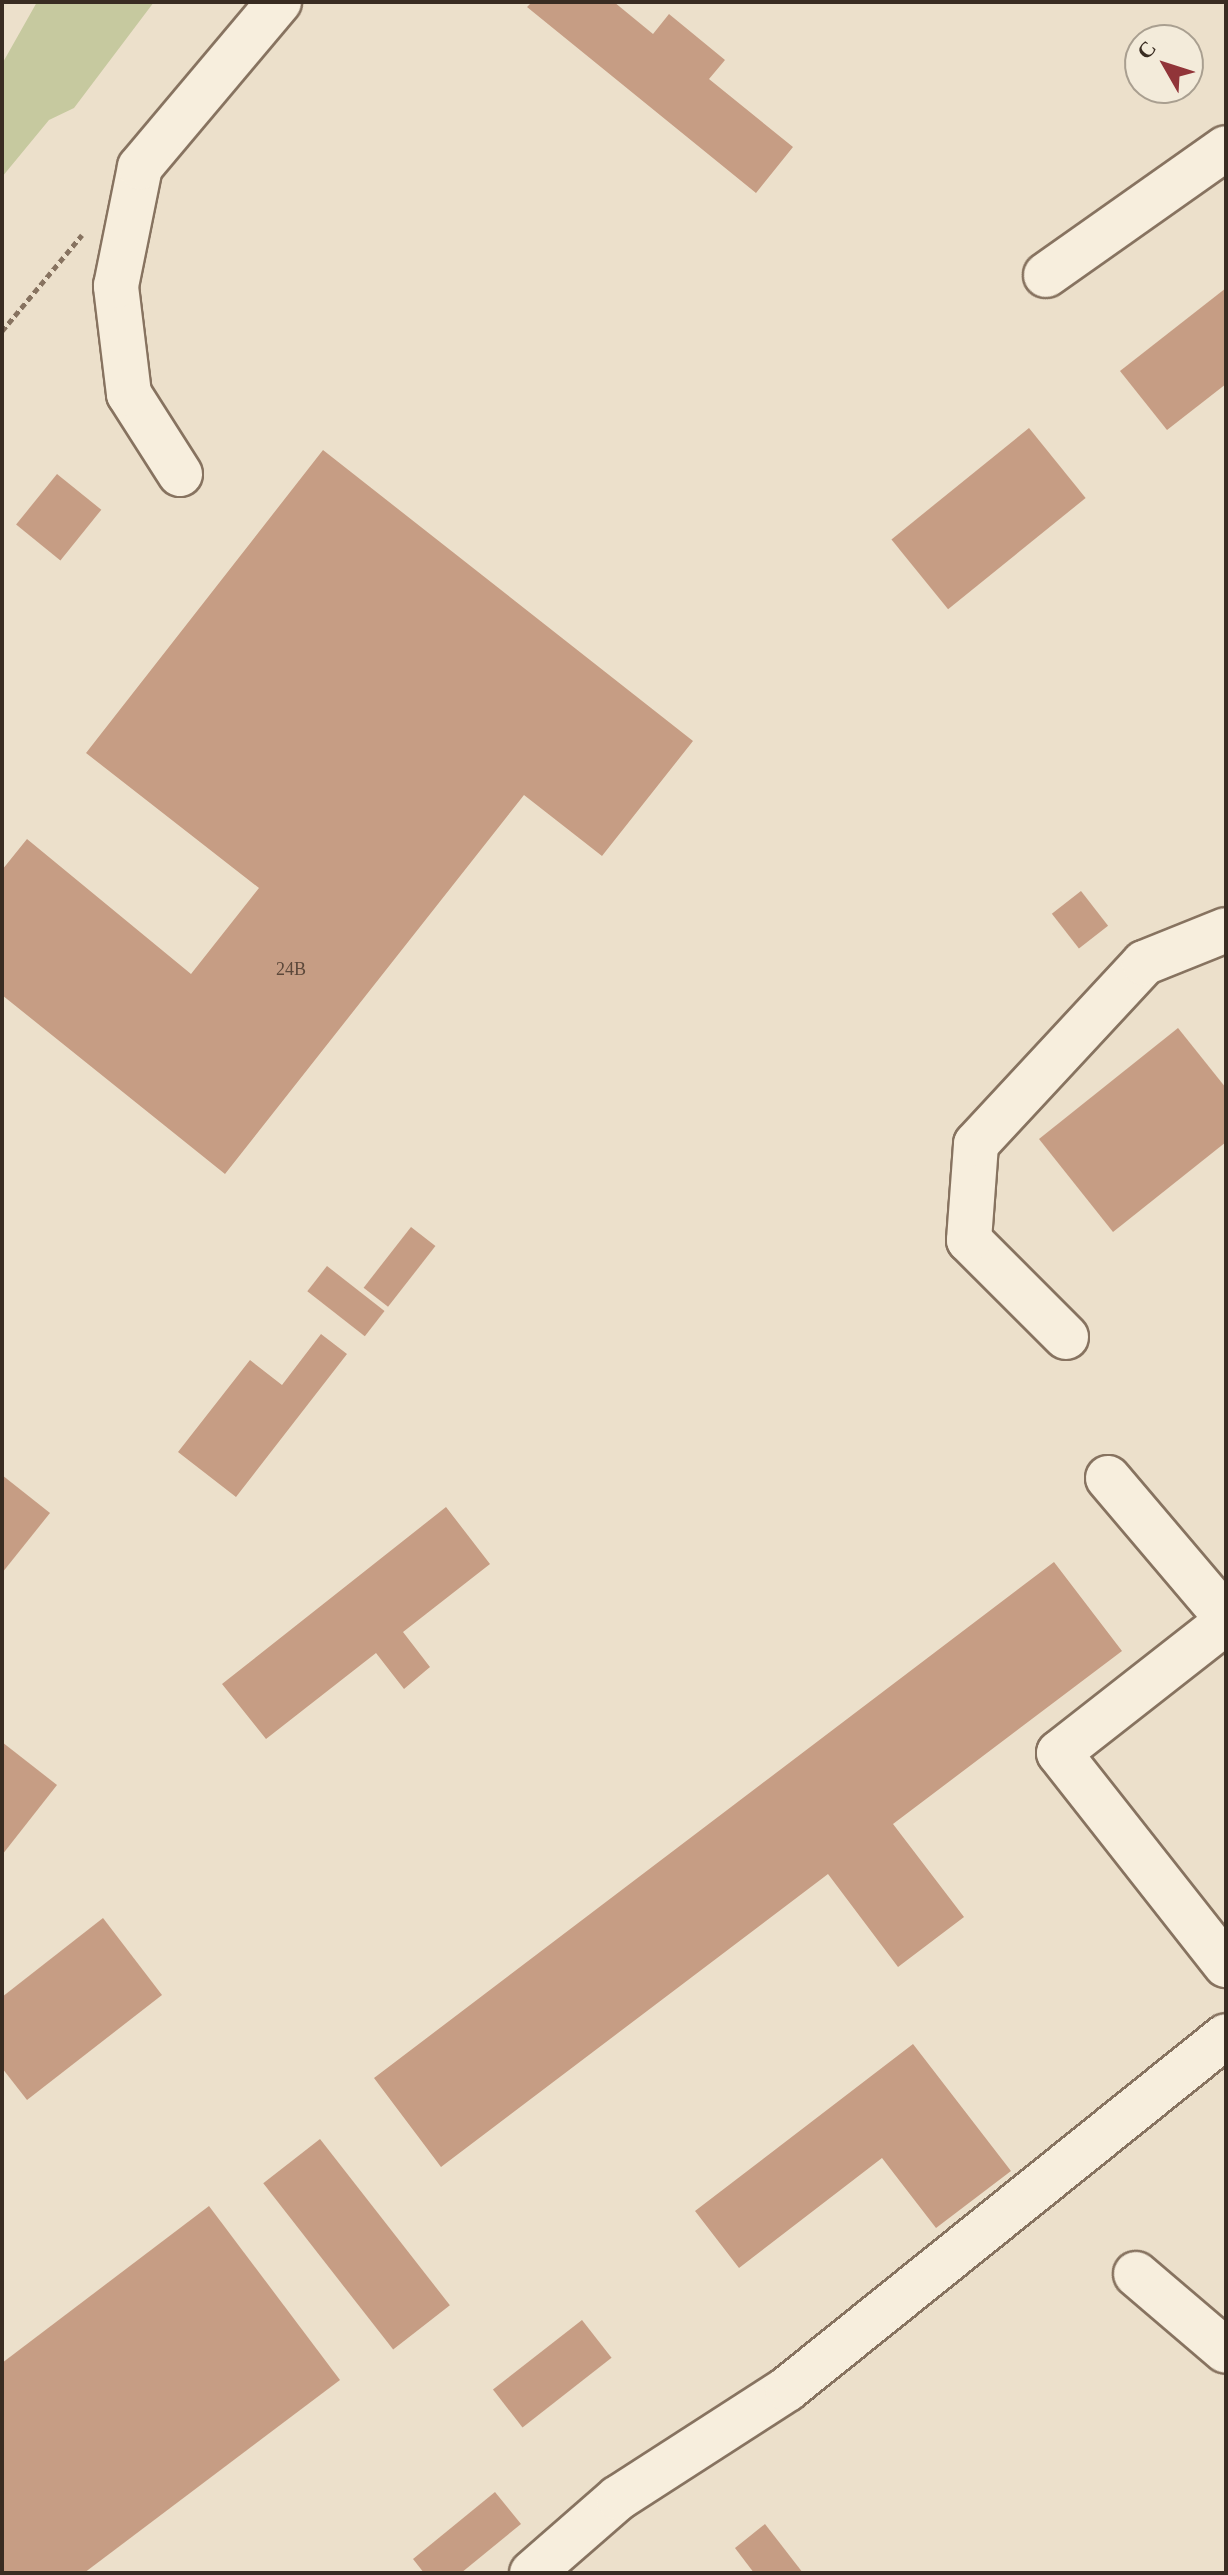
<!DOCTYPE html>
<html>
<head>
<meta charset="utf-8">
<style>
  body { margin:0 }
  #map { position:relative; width:1228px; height:2575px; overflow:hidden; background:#ece0cb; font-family:Georgia,serif }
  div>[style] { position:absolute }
  .green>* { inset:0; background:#c6c99f }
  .building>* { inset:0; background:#c69d84; transform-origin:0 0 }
  .path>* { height:5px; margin-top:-2.5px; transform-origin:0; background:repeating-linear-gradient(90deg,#877360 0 6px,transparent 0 10px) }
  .roads { filter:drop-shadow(2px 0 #877360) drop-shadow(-2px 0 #877360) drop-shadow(0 2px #877360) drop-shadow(0 -2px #877360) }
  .minor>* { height:44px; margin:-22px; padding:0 22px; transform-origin:22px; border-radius:22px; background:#f7eedd }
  span { translate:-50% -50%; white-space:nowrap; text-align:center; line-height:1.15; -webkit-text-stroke:7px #f3ebda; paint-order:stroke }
  .number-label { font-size:18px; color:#5c483a }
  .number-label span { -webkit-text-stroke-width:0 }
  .frame { position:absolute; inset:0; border:4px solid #392c22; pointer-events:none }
  .north { position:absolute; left:1124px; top:24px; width:80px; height:80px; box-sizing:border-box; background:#f3ebda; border:2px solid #a99f90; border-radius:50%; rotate:309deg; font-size:22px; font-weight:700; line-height:32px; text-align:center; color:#392c22 }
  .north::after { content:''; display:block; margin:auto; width:28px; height:36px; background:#913539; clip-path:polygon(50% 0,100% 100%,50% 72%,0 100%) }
</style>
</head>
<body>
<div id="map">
  <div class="green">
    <div style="clip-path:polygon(37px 2px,154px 2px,74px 108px,49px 120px,2px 177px,2px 64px)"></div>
  </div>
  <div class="building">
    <div style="clip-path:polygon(532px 2px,614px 2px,653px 34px,669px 14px,725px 60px,709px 79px,793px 147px,756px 193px,527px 7px)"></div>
    <div style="clip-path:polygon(1226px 288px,1226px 384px,1167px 430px,1120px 371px)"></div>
    <div style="left:1029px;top:428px;width:90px;height:177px;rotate:51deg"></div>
    <div style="clip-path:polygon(323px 450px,693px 741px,602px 856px,524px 795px,225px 1174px,2px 995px,2px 870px,27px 839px,191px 974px,259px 888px,86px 753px)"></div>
    <div style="left:57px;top:474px;width:57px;height:65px;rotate:39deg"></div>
    <div style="left:1081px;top:891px;width:44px;height:37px;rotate:52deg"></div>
    <div style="clip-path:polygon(1178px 1028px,1226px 1088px,1226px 1142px,1113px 1232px,1039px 1139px)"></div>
    <div style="left:411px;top:1227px;width:31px;height:77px;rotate:38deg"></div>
    <div style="left:327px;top:1266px;width:73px;height:32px;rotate:38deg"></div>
    <div style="clip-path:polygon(321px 1334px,347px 1354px,236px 1497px,178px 1452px,250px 1360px,282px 1385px)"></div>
    <div style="clip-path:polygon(2px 1475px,50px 1513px,2px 1573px)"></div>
    <div style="clip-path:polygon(446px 1507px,490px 1564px,403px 1632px,430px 1667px,404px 1689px,376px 1653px,266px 1739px,222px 1684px)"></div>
    <div style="clip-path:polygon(1054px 1562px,1122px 1651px,893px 1824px,964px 1917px,898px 1967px,828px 1874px,441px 2167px,374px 2078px)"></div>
    <div style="clip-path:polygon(2px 1742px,57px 1785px,2px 1855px)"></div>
    <div style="clip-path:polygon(103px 1918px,162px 1995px,27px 2100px,2px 2068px,2px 1997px)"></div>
    <div style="clip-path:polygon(913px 2044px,1011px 2171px,936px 2228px,882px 2158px,739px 2268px,695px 2211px)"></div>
    <div style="left:320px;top:2139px;width:211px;height:72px;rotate:52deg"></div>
    <div style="clip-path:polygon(209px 2206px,340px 2380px,84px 2573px,2px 2573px,2px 2363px)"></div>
    <div style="left:582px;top:2320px;width:48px;height:113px;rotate:52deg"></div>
    <div style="clip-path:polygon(495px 2492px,521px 2524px,461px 2573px,424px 2573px,413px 2559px)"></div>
    <div style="clip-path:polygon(765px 2524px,803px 2573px,754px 2573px,735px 2548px)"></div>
  </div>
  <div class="path">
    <div style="left:2px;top:331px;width:125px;rotate:-50.2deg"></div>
  </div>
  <div class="roads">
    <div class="minor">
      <div style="left:1046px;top:275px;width:220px;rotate:-35.2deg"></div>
      <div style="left:180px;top:474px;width:95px;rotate:-122.5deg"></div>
      <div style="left:129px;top:394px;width:109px;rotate:-96.9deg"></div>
      <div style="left:116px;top:286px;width:121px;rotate:-78.6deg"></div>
      <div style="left:140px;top:167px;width:216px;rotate:-49.9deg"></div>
      <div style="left:1066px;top:1337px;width:137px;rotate:-135deg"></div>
      <div style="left:969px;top:1240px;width:96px;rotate:-85.8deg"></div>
      <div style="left:976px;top:1144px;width:247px;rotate:-47.1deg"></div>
      <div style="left:1144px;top:963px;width:88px;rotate:-21.9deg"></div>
      <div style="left:1108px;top:1478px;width:182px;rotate:49.7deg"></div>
      <div style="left:1226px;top:1622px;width:212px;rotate:141.9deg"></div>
      <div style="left:1059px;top:1753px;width:270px;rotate:51.8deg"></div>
      <div style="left:1136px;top:2274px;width:118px;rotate:40.5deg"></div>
      <div style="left:532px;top:2573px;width:114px;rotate:-41.1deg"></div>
      <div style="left:618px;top:2498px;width:201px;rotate:-32.8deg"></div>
      <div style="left:787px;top:2389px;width:563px;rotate:-38.8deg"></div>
    </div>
  </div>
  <div class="number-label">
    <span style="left:291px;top:969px">24В</span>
  </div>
  <div class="frame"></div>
  <div class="north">С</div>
</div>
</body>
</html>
